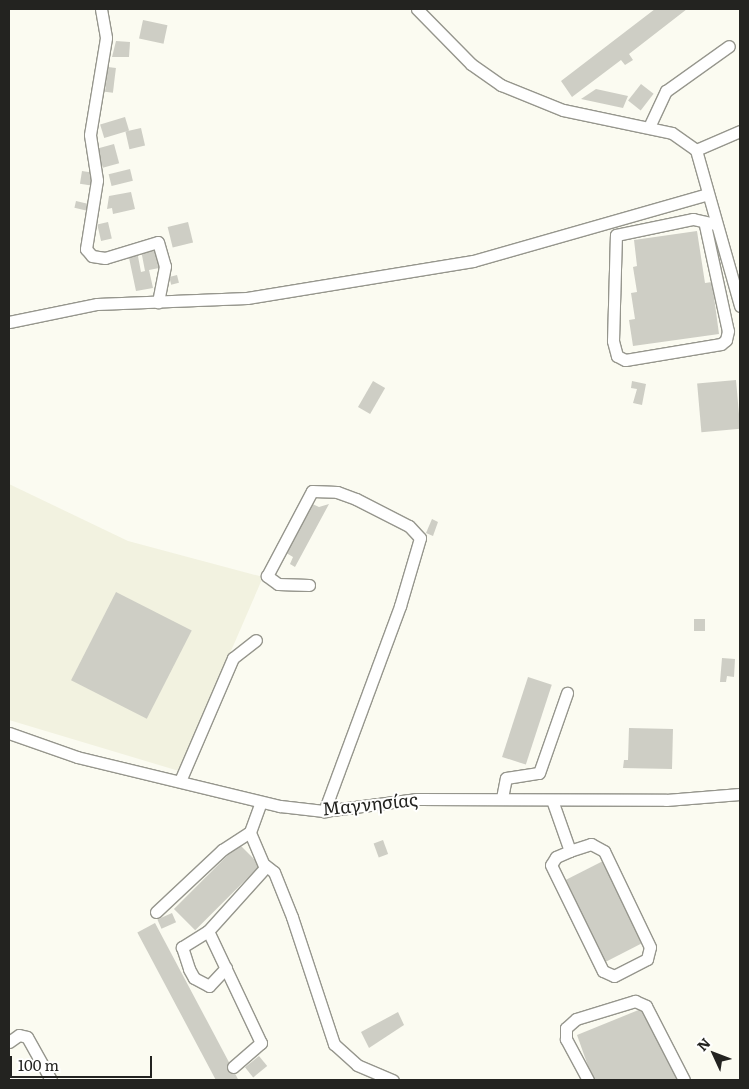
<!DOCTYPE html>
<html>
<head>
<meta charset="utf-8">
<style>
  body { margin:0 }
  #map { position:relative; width:749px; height:1089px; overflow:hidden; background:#fbfbf1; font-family:Literata,serif }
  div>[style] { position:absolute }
  .built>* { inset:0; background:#f2f2e0 }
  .building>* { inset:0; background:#cecec5; transform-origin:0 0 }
  .roads { filter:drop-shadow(1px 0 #96968d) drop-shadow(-1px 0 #96968d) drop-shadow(0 1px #96968d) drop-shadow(0 -1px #96968d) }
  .minor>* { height:11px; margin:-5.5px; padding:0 5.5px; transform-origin:5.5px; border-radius:5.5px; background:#fff }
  span { translate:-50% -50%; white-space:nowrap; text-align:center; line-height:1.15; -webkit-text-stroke:4px #fffffe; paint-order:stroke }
  .street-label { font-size:18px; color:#232320 }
  .frame { position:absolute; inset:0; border:10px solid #232320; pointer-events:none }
  .north { position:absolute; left:689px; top:1029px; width:50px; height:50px; -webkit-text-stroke:4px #fffffe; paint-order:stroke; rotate:313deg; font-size:14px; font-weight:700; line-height:20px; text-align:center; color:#232320 }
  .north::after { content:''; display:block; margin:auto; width:18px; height:22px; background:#232320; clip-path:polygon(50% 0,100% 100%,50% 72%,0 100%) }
  .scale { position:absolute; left:10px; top:1056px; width:142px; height:22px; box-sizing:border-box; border:2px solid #232320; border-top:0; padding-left:6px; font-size:15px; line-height:18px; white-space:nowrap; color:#232320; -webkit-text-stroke:4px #fffffe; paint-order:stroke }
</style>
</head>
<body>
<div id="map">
  <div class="built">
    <div style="clip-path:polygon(9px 484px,128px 541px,263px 577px,179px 771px,9px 720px)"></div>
  </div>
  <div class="building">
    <div style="clip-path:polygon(655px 9px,687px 9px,629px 54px,633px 60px,625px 65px,621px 60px,572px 97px,561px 81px)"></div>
    <div style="left:143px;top:20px;width:25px;height:19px;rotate:12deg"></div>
    <div style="clip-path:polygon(116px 41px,130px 42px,129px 57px,112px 57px)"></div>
    <div style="left:108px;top:67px;width:8px;height:25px;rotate:7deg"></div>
    <div style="left:641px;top:84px;width:16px;height:21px;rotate:38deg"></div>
    <div style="clip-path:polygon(596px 89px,628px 96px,623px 108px,581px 99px)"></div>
    <div style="left:125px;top:117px;width:14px;height:26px;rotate:73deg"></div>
    <div style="left:141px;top:128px;width:18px;height:16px;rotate:77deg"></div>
    <div style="left:114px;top:144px;width:20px;height:17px;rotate:75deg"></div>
    <div style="left:130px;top:169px;width:12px;height:22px;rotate:76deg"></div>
    <div style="left:82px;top:171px;width:13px;height:13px;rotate:9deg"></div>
    <div style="clip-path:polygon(131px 192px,135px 209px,113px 214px,112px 208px,107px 209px,109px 196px)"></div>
    <div style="left:76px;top:201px;width:13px;height:7px;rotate:13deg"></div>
    <div style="left:108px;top:222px;width:17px;height:11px;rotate:77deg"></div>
    <div style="left:188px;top:222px;width:21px;height:21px;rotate:76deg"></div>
    <div style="clip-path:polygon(697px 231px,705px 283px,712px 282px,719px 334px,633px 346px,629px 320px,635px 319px,631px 293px,637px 292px,633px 267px,637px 266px,634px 240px)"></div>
    <div style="clip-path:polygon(160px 246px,164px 267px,149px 270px,153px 288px,136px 291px,128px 253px,137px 251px,141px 272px,145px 271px,141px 250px)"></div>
    <div style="left:177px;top:275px;width:8px;height:8px;rotate:76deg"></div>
    <div style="left:736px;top:380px;width:49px;height:39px;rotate:85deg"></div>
    <div style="left:373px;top:381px;width:14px;height:30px;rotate:30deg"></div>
    <div style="clip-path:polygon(632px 381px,646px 384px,642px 405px,633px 403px,637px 389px,631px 388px)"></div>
    <div style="clip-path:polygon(308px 502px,319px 507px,329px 504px,295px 567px,290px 564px,293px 557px,283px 551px)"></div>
    <div style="clip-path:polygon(432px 519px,438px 522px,433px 536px,426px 533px)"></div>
    <div style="left:116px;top:592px;width:85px;height:99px;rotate:27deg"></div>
    <div style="left:694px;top:619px;width:11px;height:12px"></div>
    <div style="clip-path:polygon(722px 658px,735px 659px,734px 677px,727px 676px,726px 682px,720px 682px)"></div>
    <div style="left:528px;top:677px;width:25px;height:84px;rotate:18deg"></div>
    <div style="clip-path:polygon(629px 728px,673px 729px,672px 769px,623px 768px,624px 760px,628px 760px)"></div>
    <div style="left:383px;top:840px;width:15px;height:10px;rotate:70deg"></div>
    <div style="left:239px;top:844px;width:30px;height:92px;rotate:45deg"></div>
    <div style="left:605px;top:860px;width:91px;height:47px;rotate:63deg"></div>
    <div style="left:172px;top:913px;width:10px;height:16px;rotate:66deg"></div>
    <div style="left:155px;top:923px;width:178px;height:20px;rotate:62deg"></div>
    <div style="clip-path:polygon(641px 1009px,679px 1080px,593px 1080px,577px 1035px)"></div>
    <div style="clip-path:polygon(398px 1012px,404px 1025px,369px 1048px,361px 1032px)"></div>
    <div style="left:259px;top:1056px;width:13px;height:18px;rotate:51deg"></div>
  </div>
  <div class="roads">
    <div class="minor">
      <div style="left:101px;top:9px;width:29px;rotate:80deg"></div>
      <div style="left:106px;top:38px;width:98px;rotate:99.4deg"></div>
      <div style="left:90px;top:135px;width:46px;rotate:81.2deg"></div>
      <div style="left:97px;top:180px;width:70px;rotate:99.1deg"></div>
      <div style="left:86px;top:249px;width:9px;rotate:49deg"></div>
      <div style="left:92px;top:256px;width:13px;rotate:9deg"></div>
      <div style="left:105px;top:258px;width:55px;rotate:-16.8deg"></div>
      <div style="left:158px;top:242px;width:25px;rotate:74deg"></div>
      <div style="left:165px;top:266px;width:37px;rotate:101deg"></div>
      <div style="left:417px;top:9px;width:77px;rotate:45.5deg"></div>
      <div style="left:471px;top:64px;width:37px;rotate:35deg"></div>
      <div style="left:501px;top:85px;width:67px;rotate:22deg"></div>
      <div style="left:563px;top:110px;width:111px;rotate:11.9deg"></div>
      <div style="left:672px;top:133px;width:29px;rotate:35deg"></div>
      <div style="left:696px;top:150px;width:162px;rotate:74.2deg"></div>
      <div style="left:649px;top:127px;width:40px;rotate:-65deg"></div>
      <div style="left:666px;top:91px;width:77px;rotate:-35.5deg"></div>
      <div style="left:696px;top:150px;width:48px;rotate:-23.4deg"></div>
      <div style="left:705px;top:225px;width:108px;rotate:77.8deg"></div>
      <div style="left:728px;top:331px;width:9px;rotate:103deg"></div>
      <div style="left:726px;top:340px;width:6px;rotate:141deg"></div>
      <div style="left:721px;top:344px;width:97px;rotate:170.5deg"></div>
      <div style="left:625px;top:360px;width:9px;rotate:-153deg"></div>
      <div style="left:617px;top:356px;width:16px;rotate:-105deg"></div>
      <div style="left:613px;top:341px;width:106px;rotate:-88.4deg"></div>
      <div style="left:616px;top:235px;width:79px;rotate:-11.7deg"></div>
      <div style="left:693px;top:219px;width:22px;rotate:13deg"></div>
      <div style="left:9px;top:322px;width:90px;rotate:-11.6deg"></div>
      <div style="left:97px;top:304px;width:150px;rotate:-2.3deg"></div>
      <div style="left:247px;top:298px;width:229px;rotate:-9.3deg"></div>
      <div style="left:473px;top:261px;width:244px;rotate:-15.9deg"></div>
      <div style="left:309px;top:585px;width:31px;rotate:-178deg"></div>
      <div style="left:278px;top:584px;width:14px;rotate:-144deg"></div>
      <div style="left:267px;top:576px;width:96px;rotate:-62.1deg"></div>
      <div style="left:312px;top:491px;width:25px;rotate:2deg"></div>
      <div style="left:337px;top:492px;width:20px;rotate:20deg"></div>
      <div style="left:356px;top:499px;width:59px;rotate:27deg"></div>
      <div style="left:409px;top:526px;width:16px;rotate:47deg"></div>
      <div style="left:420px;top:538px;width:71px;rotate:106.4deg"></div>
      <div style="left:400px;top:606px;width:219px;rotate:110.3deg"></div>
      <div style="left:9px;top:733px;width:72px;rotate:19.4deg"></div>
      <div style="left:77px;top:757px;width:209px;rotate:13.6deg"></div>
      <div style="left:280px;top:806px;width:44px;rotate:6.5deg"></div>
      <div style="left:324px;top:811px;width:94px;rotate:-7.4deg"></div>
      <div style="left:417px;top:799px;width:249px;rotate:0.2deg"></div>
      <div style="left:666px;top:800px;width:74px;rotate:-4.6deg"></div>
      <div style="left:180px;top:781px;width:134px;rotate:-66.7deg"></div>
      <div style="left:233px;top:658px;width:29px;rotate:-38deg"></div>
      <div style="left:502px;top:798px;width:20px;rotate:-79deg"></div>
      <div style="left:506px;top:778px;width:33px;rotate:-9deg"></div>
      <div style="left:539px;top:773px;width:85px;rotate:-70.7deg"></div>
      <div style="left:552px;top:800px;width:54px;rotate:70.6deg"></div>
      <div style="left:570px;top:851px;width:15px;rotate:157deg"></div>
      <div style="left:556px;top:857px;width:9px;rotate:122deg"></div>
      <div style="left:551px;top:865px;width:118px;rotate:63.9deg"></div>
      <div style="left:603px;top:971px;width:12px;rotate:24deg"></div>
      <div style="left:614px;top:976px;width:37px;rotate:-27deg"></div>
      <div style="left:647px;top:959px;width:12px;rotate:-76deg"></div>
      <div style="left:650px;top:947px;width:106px;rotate:-115.6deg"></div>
      <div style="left:604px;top:851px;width:15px;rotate:-152deg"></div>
      <div style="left:591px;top:844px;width:22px;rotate:162deg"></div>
      <div style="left:265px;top:865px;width:11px;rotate:38deg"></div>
      <div style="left:274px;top:872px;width:48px;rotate:68.2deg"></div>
      <div style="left:292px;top:917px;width:134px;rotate:71.7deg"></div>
      <div style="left:334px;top:1044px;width:31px;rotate:42deg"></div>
      <div style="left:357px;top:1065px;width:39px;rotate:23deg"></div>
      <div style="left:156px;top:912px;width:91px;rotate:-43.2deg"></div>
      <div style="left:222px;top:850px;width:33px;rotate:-33deg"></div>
      <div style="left:250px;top:832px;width:32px;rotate:-70deg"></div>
      <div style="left:208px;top:931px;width:31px;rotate:148deg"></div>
      <div style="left:182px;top:947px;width:23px;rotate:72deg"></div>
      <div style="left:189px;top:969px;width:10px;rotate:61deg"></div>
      <div style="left:194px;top:978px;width:17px;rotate:28deg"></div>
      <div style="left:209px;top:986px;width:25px;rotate:-47deg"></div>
      <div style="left:9px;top:1042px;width:12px;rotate:-35deg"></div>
      <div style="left:19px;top:1035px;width:8px;rotate:14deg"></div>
      <div style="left:27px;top:1037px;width:49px;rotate:60.8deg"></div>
      <div style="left:233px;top:1067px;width:37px;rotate:-41deg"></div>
      <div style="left:261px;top:1043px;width:124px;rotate:-115.3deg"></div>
      <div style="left:208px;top:931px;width:85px;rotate:-47.9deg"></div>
      <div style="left:265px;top:868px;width:39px;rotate:-113deg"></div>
      <div style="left:588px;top:1080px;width:47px;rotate:-118.2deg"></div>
      <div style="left:566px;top:1039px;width:11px;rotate:-90deg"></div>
      <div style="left:566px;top:1028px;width:13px;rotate:-42deg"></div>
      <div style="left:576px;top:1019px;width:62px;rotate:-17deg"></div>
      <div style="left:635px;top:1001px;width:12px;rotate:24deg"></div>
      <div style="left:646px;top:1006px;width:83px;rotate:62.8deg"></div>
    </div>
  </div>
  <div class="street-label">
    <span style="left:370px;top:804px;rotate:-6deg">Μαγνησίας</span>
  </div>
  <div class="frame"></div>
  <div class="north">N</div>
  <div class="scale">100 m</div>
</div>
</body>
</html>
